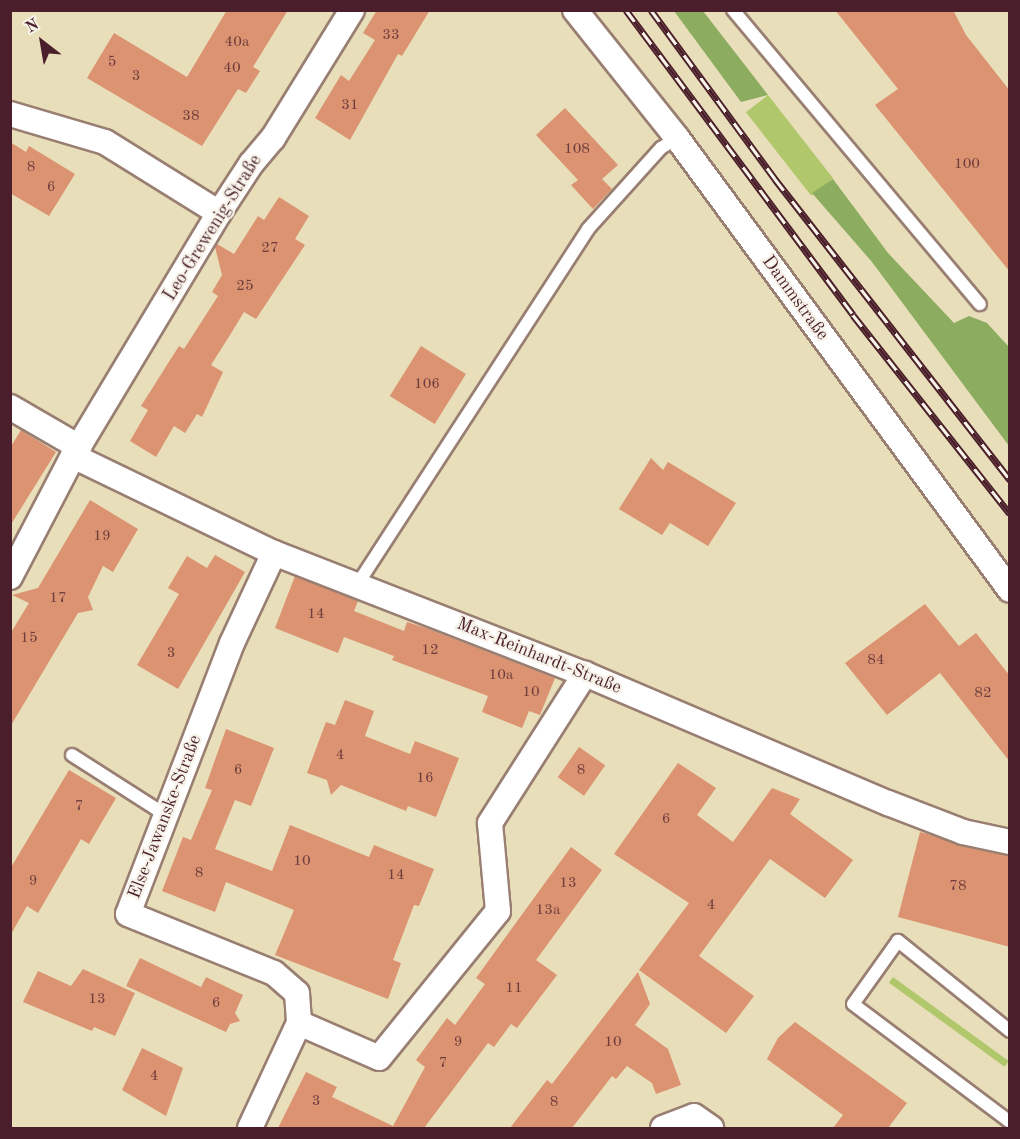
<!DOCTYPE html>
<html>
<head>
<meta charset="utf-8">
<style>
  body { margin:0 }
  #map { position:relative; width:1020px; height:1139px; overflow:hidden; background:#e8deb9; font-family:"Old Standard TT",serif }
  div>[style] { position:absolute }
  .green>* { inset:0; background:#b1c76c; transform-origin:0 0 }
  .forest>* { inset:0; background:#8cac60 }
  .building>* { inset:0; background:#db9371; transform-origin:0 0 }
  .roads { filter:drop-shadow(2px 0 #997e72) drop-shadow(-2px 0 #997e72) drop-shadow(0 2px #997e72) drop-shadow(0 -2px #997e72) }
  .lane>* { height:12px; margin:-6px; padding:0 6px; transform-origin:6px; border-radius:6px; background:#fff }
  .street>* { height:24px; margin:-12px; padding:0 12px; transform-origin:12px; border-radius:12px; background:#fff }
  .rail>* { height:7px; margin-top:-3.5px; transform-origin:0; background:repeating-linear-gradient(90deg,#f7f3e8 0 14px,#4a1f2b 0 28px); box-sizing:border-box; border-block:2px solid #4a1f2b }
  span { translate:-50% -50%; white-space:nowrap; text-align:center; line-height:1.15; -webkit-text-stroke:4.5px #f7f3e8; paint-order:stroke }
  .number-label { font-size:15px; color:#6e3c3c }
  .number-label span { -webkit-text-stroke-width:0 }
  .street-label { font-size:18px; color:#4a1f2b }
  .frame { position:absolute; inset:0; border:12px solid #4a1f2b; pointer-events:none }
  .north { position:absolute; left:12px; top:12px; width:60px; height:60px; -webkit-text-stroke:4px #f7f3e8; paint-order:stroke; rotate:329deg; font-size:16px; font-weight:700; line-height:24px; text-align:center; color:#4a1f2b }
  .north::after { content:''; display:block; margin:auto; width:21px; height:27px; background:#4a1f2b; clip-path:polygon(50% 0,100% 100%,50% 72%,0 100%) }
</style>
</head>
<body>
<div id="map">
  <div class="green">
    <div style="left:768px;top:95px;width:106px;height:28px;rotate:52deg"></div>
    <div style="left:893px;top:977px;width:143px;height:7px;rotate:36deg"></div>
  </div>
  <div class="forest">
    <div style="clip-path:polygon(674px 11px,703px 11px,768px 95px,741px 102px)"></div>
    <div style="clip-path:polygon(833px 179px,888px 253px,954px 323px,969px 316px,987px 323px,1009px 347px,1009px 446px,872px 262px,812px 193px)"></div>
  </div>
  <div class="building">
    <div style="clip-path:polygon(227px 10px,288px 10px,253px 67px,260px 71px,246px 93px,238px 89px,202px 146px,87px 78px,114px 33px,187px 77px)"></div>
    <div style="clip-path:polygon(377px 10px,430px 10px,402px 56px,398px 54px,350px 140px,315px 118px,341px 75px,349px 81px,375px 40px,363px 33px)"></div>
    <div style="clip-path:polygon(835px 10px,953px 10px,966px 35px,1010px 91px,1010px 272px,875px 105px,898px 89px)"></div>
    <div style="clip-path:polygon(565px 108px,618px 165px,602px 179px,612px 189px,593px 209px,571px 185px,578px 180px,536px 135px)"></div>
    <div style="clip-path:polygon(10px 142px,26px 152px,29px 146px,75px 174px,49px 216px,10px 193px)"></div>
    <div style="clip-path:polygon(279px 197px,309px 216px,295px 239px,305px 245px,256px 319px,244px 312px,230px 335px,211px 365px,223px 372px,202px 417px,197px 414px,185px 433px,174px 426px,156px 457px,130px 441px,148px 410px,141px 406px,179px 346px,184px 349px,218px 296px,212px 292px,222px 275px,215px 247px,217px 244px,234px 254px,258px 216px,264px 220px)"></div>
    <div style="left:421px;top:346px;width:53px;height:59px;rotate:32deg"></div>
    <div style="clip-path:polygon(21px 430px,56px 452px,10px 526px,10px 448px)"></div>
    <div style="clip-path:polygon(651px 458px,663px 470px,668px 462px,736px 503px,708px 546px,670px 523px,662px 535px,619px 509px)"></div>
    <div style="clip-path:polygon(90px 500px,138px 529px,113px 572px,103px 566px,88px 597px,93px 610px,78px 613px,10px 727px,10px 634px,29px 603px,12px 595px,38px 588px)"></div>
    <div style="clip-path:polygon(215px 555px,245px 572px,178px 689px,137px 665px,179px 594px,168px 588px,187px 556px,207px 568px)"></div>
    <div style="clip-path:polygon(295px 576px,358px 601px,354px 611px,404px 631px,407px 622px,426px 628px,555px 678px,540px 715px,529px 711px,522px 728px,482px 712px,488px 696px,392px 660px,394px 656px,344px 637px,338px 653px,275px 628px)"></div>
    <div style="clip-path:polygon(925px 604px,959px 646px,976px 633px,1010px 676px,1010px 762px,940px 673px,887px 715px,845px 663px)"></div>
    <div style="clip-path:polygon(345px 700px,374px 711px,365px 736px,410px 754px,415px 741px,459px 758px,436px 817px,408px 806px,406px 811px,341px 785px,331px 795px,327px 780px,307px 773px,326px 722px,335px 725px)"></div>
    <div style="clip-path:polygon(226px 729px,274px 748px,251px 806px,235px 800px,215px 849px,272px 871px,290px 825px,369px 857px,374px 845px,434px 869px,419px 906px,414px 905px,393px 960px,401px 963px,388px 999px,275px 955px,294px 910px,226px 882px,215px 912px,162px 891px,183px 837px,191px 840px,212px 790px,205px 788px)"></div>
    <div style="left:579px;top:747px;width:32px;height:37px;rotate:35deg"></div>
    <div style="clip-path:polygon(678px 763px,716px 788px,697px 815px,733px 842px,772px 788px,800px 799px,790px 814px,853px 860px,825px 898px,770px 859px,699px 956px,754px 996px,726px 1033px,639px 970px,689px 903px,614px 854px)"></div>
    <div style="clip-path:polygon(69px 770px,116px 798px,89px 844px,81px 839px,38px 913px,27px 906px,10px 936px,10px 869px)"></div>
    <div style="clip-path:polygon(920px 832px,1010px 856px,1010px 947px,898px 917px)"></div>
    <div style="clip-path:polygon(571px 847px,602px 870px,536px 960px,557px 975px,517px 1028px,511px 1024px,494px 1047px,488px 1043px,424px 1128px,278px 1128px,306px 1072px,337px 1087px,332px 1097px,393px 1126px,425px 1067px,416px 1060px,447px 1018px,455px 1025px,485px 984px,476px 978px)"></div>
    <div style="clip-path:polygon(140px 958px,201px 987px,206px 977px,243px 995px,235px 1013px,240px 1021px,230px 1024px,226px 1032px,126px 986px)"></div>
    <div style="clip-path:polygon(83px 969px,135px 993px,115px 1036px,94px 1027px,92px 1031px,23px 1002px,38px 971px,71px 986px)"></div>
    <div style="clip-path:polygon(638px 972px,650px 1004px,635px 1025px,668px 1049px,681px 1085px,656px 1094px,652px 1083px,627px 1066px,616px 1079px,612px 1076px,572px 1128px,510px 1128px,547px 1080px,552px 1084px)"></div>
    <div style="clip-path:polygon(795px 1022px,907px 1103px,888px 1128px,833px 1128px,843px 1115px,767px 1059px,778px 1038px)"></div>
    <div style="clip-path:polygon(142px 1048px,183px 1068px,166px 1116px,122px 1090px)"></div>
  </div>
  <div class="roads">
    <div class="lane">
      <div style="left:733px;top:10px;width:384px;rotate:50deg"></div>
      <div style="left:357px;top:585px;width:424px;rotate:-57deg"></div>
      <div style="left:588px;top:229px;width:109px;rotate:-48deg"></div>
      <div style="left:661px;top:148px;width:19px;rotate:-32deg"></div>
      <div style="left:72px;top:755px;width:112px;rotate:32.6deg"></div>
      <div style="left:1010px;top:1031px;width:144px;rotate:-141.2deg"></div>
      <div style="left:898px;top:941px;width:77px;rotate:125.5deg"></div>
      <div style="left:853px;top:1004px;width:196px;rotate:36.9deg"></div>
    </div>
    <div class="street">
      <div style="left:575px;top:10px;width:164px;rotate:51.4deg"></div>
      <div style="left:677px;top:138px;width:561px;rotate:53.62deg"></div>
      <div style="left:10px;top:114px;width:99px;rotate:16.4deg"></div>
      <div style="left:105px;top:142px;width:134px;rotate:31.9deg"></div>
      <div style="left:10px;top:407px;width:80px;rotate:30.1deg"></div>
      <div style="left:73px;top:456px;width:223px;rotate:25.8deg"></div>
      <div style="left:274px;top:553px;width:334px;rotate:21.3deg"></div>
      <div style="left:585px;top:674px;width:329px;rotate:23.1deg"></div>
      <div style="left:888px;top:803px;width:80px;rotate:21.1deg"></div>
      <div style="left:963px;top:832px;width:48px;rotate:12deg"></div>
      <div style="left:274px;top:553px;width:99px;rotate:115deg"></div>
      <div style="left:232px;top:643px;width:290px;rotate:111deg"></div>
      <div style="left:128px;top:914px;width:157px;rotate:22deg"></div>
      <div style="left:274px;top:973px;width:30px;rotate:41deg"></div>
      <div style="left:297px;top:993px;width:30px;rotate:86deg"></div>
      <div style="left:10px;top:577px;width:136px;rotate:-62.5deg"></div>
      <div style="left:73px;top:456px;width:283px;rotate:-59deg"></div>
      <div style="left:219px;top:213px;width:59px;rotate:-56.9deg"></div>
      <div style="left:251px;top:164px;width:34px;rotate:-50deg"></div>
      <div style="left:273px;top:138px;width:150px;rotate:-58.3deg"></div>
      <div style="left:250px;top:1128px;width:116px;rotate:-65deg"></div>
      <div style="left:299px;top:1023px;width:87px;rotate:23.6deg"></div>
      <div style="left:379px;top:1058px;width:189px;rotate:-51deg"></div>
      <div style="left:498px;top:911px;width:88px;rotate:-95.2deg"></div>
      <div style="left:490px;top:823px;width:177px;rotate:-57.5deg"></div>
      <div style="left:663px;top:1128px;width:33px;rotate:-21deg"></div>
      <div style="left:694px;top:1116px;width:21px;rotate:35deg"></div>
    </div>
  </div>
  <div class="rail">
    <div style="left:626px;top:10px;width:380px;rotate:53.3deg"></div>
    <div style="left:853px;top:315px;width:253px;rotate:51.7deg"></div>
    <div style="left:651px;top:10px;width:210px;rotate:53.7deg"></div>
    <div style="left:775px;top:179px;width:382px;rotate:52deg"></div>
  </div>
  <div class="number-label">
    <span style="left:391px;top:36px">33</span>
    <span style="left:237px;top:43px">40a</span>
    <span style="left:112px;top:63px">5</span>
    <span style="left:232px;top:69px">40</span>
    <span style="left:136px;top:77px">3</span>
    <span style="left:350px;top:106px">31</span>
    <span style="left:191px;top:117px">38</span>
    <span style="left:577px;top:150px">108</span>
    <span style="left:967px;top:165px">100</span>
    <span style="left:31px;top:168px">8</span>
    <span style="left:51px;top:188px">6</span>
    <span style="left:270px;top:249px">27</span>
    <span style="left:245px;top:287px">25</span>
    <span style="left:427px;top:385px">106</span>
    <span style="left:102px;top:537px">19</span>
    <span style="left:58px;top:599px">17</span>
    <span style="left:316px;top:615px">14</span>
    <span style="left:29px;top:639px">15</span>
    <span style="left:430px;top:651px">12</span>
    <span style="left:171px;top:654px">3</span>
    <span style="left:876px;top:661px">84</span>
    <span style="left:501px;top:676px">10a</span>
    <span style="left:531px;top:693px">10</span>
    <span style="left:983px;top:694px">82</span>
    <span style="left:340px;top:756px">4</span>
    <span style="left:238px;top:771px">6</span>
    <span style="left:581px;top:771px">8</span>
    <span style="left:425px;top:779px">16</span>
    <span style="left:79px;top:807px">7</span>
    <span style="left:666px;top:820px">6</span>
    <span style="left:302px;top:862px">10</span>
    <span style="left:199px;top:874px">8</span>
    <span style="left:396px;top:876px">14</span>
    <span style="left:33px;top:882px">9</span>
    <span style="left:568px;top:884px">13</span>
    <span style="left:958px;top:887px">78</span>
    <span style="left:711px;top:906px">4</span>
    <span style="left:548px;top:911px">13a</span>
    <span style="left:514px;top:989px">11</span>
    <span style="left:97px;top:1000px">13</span>
    <span style="left:216px;top:1004px">6</span>
    <span style="left:458px;top:1043px">9</span>
    <span style="left:613px;top:1043px">10</span>
    <span style="left:443px;top:1064px">7</span>
    <span style="left:154px;top:1077px">4</span>
    <span style="left:316px;top:1102px">3</span>
    <span style="left:554px;top:1103px">8</span>
  </div>
  <div class="street-label">
    <span style="left:213px;top:228px;rotate:-58deg">Leo-Grewenig-Straße</span>
    <span style="left:795px;top:298px;rotate:54deg">Dammstraße</span>
    <span style="left:539px;top:656px;rotate:22deg">Max-Reinhardt-Straße</span>
    <span style="left:165px;top:817px;rotate:-69deg">Else-Jawanske-Straße</span>
  </div>
  <div class="frame"></div>
  <div class="north">N</div>
</div>
</body>
</html>
